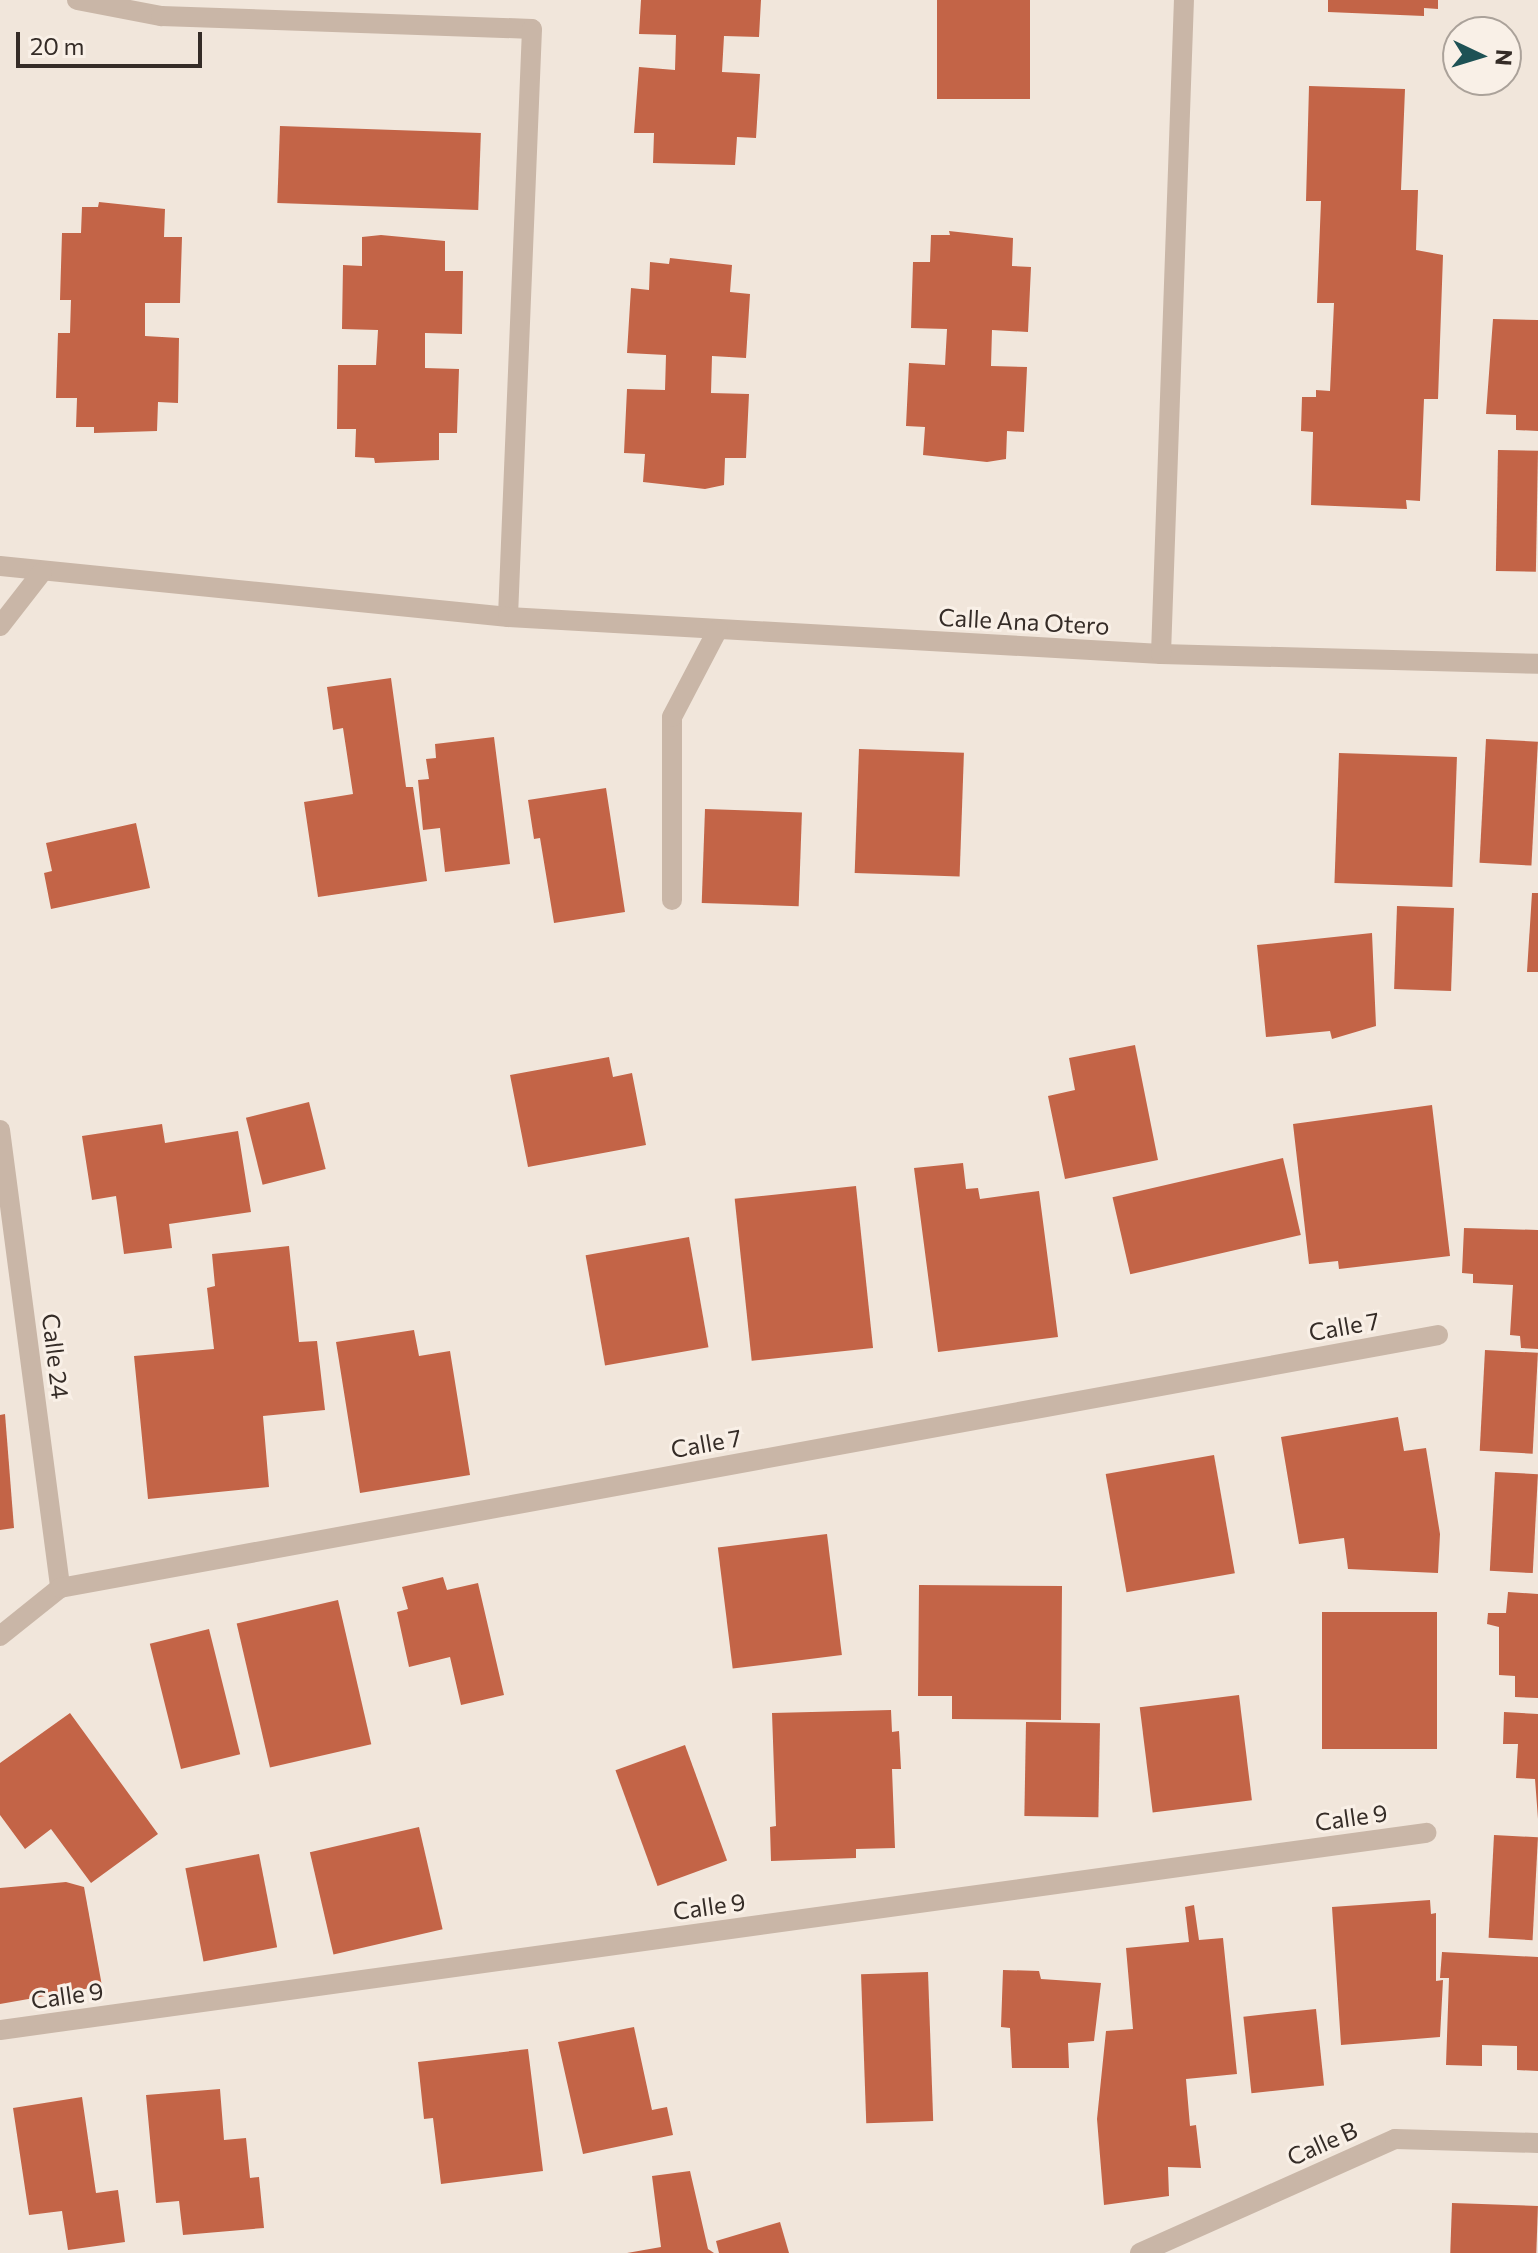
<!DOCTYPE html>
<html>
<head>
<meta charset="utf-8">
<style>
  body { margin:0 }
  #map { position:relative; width:1538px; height:2253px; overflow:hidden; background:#f1e6db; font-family:Commissioner,sans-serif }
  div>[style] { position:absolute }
  .building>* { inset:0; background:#c36447; transform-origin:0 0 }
  .minor>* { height:20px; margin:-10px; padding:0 10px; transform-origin:10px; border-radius:10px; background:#c9b6a7 }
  span { translate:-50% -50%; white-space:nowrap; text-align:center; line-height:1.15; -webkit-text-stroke:6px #f9f0e7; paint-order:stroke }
  .street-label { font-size:24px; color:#352c27 }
  .north { position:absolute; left:1442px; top:16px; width:80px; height:80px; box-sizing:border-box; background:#f9f0e7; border:2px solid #aba29a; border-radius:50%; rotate:94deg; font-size:22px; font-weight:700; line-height:32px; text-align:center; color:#352c27 }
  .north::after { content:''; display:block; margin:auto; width:28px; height:36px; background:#1e5255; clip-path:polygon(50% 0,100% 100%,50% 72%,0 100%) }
  .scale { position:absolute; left:16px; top:32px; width:186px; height:36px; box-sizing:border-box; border:4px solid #352c27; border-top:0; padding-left:10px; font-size:24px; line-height:28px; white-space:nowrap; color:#352c27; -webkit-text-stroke:6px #f9f0e7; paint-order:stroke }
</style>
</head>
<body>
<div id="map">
  <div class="building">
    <div style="clip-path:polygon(641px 0,761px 0,759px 37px,724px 36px,722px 72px,760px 74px,756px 138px,737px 137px,735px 165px,653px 163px,654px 133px,634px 133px,639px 67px,675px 70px,676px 35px,639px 34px)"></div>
    <div style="left:937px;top:0;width:93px;height:99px"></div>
    <div style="clip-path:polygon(1328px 0,1438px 0,1438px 9px,1424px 8px,1424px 16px,1328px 12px)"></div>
    <div style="clip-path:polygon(1309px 86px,1405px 89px,1401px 190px,1418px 190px,1416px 250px,1443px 255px,1438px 399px,1424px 399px,1420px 501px,1406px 500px,1407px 509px,1311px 505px,1313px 432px,1301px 431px,1302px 397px,1316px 397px,1316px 390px,1330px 391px,1334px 303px,1317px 303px,1321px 201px,1306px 201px)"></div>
    <div style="left:280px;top:126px;width:201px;height:77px;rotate:2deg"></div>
    <div style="clip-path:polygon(99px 202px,165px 209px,164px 237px,182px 237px,180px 303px,145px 303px,145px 336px,179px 338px,178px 403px,158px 402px,157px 431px,94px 433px,94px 427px,76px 427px,77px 398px,56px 398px,58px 333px,70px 333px,71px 300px,60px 300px,62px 233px,81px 233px,82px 207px,98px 207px)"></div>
    <div style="clip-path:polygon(949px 231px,1013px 238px,1012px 266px,1031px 267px,1028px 332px,992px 330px,991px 366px,1027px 367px,1024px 432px,1007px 431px,1006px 459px,987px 462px,923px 455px,925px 427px,906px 426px,909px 363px,945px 365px,947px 329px,911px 328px,913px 262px,930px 262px,931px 235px,950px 235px)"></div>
    <div style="clip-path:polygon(381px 235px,445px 241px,445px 271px,463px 271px,462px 334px,425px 333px,425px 368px,459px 369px,457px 433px,439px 433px,439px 460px,375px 463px,374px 458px,355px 457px,356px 429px,337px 429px,338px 365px,376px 365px,378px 330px,342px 329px,343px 265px,362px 266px,362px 237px)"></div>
    <div style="clip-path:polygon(670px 258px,732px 265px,730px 292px,750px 294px,746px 358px,712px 356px,711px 393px,749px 394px,746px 458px,725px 458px,724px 485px,705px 489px,643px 482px,645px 454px,624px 453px,627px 389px,665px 390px,666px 355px,627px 353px,631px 288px,649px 290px,650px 262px,669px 264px)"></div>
    <div style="clip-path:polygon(1493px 319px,1538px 320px,1538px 431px,1516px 430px,1516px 415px,1486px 414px)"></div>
    <div style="left:1498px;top:450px;width:40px;height:121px;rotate:1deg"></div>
    <div style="clip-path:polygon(391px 678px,406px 787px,413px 787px,427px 881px,318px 897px,304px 802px,353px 794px,343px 728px,333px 730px,327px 687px)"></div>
    <div style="clip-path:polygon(494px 737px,510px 864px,445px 872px,440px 828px,423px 830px,418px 780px,429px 779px,426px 759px,436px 758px,435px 744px)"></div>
    <div style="left:1486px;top:739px;width:52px;height:124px;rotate:3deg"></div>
    <div style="left:859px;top:749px;width:105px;height:124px;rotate:2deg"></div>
    <div style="left:1339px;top:753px;width:118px;height:130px;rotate:2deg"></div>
    <div style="clip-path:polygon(606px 788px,625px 912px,554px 923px,540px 838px,534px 839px,528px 800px)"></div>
    <div style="left:705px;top:809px;width:97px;height:94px;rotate:2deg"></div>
    <div style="clip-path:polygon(136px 823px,150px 888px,51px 909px,44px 873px,52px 871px,46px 843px)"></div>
    <div style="clip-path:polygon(1532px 893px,1538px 893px,1538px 972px,1527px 972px)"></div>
    <div style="left:1397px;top:906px;width:57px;height:83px;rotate:2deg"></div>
    <div style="clip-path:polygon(1372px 933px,1376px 1026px,1332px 1039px,1330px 1031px,1266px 1037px,1257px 945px)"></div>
    <div style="clip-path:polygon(1135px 1045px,1158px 1160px,1065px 1179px,1048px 1096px,1075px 1090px,1069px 1058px)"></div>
    <div style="clip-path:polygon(609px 1057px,613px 1077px,632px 1073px,646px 1145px,528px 1167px,510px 1075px)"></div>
    <div style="left:309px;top:1102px;width:69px;height:65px;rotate:76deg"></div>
    <div style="clip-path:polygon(1432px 1105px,1450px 1256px,1339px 1269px,1338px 1261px,1309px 1264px,1293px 1124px)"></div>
    <div style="clip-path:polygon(162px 1124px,165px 1143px,238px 1131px,251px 1212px,169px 1224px,172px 1248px,124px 1254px,116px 1196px,92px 1200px,82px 1136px)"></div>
    <div style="left:1283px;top:1158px;width:79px;height:175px;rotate:77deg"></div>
    <div style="clip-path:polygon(963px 1163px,966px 1189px,978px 1188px,980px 1199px,1039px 1191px,1058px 1337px,938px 1352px,914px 1168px)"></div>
    <div style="left:856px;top:1186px;width:163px;height:122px;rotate:84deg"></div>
    <div style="clip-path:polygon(1464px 1228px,1538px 1230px,1538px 1349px,1521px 1348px,1520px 1336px,1510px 1335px,1513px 1285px,1473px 1283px,1473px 1274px,1462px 1273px)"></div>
    <div style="left:689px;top:1237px;width:112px;height:105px;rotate:80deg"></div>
    <div style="clip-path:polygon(289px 1246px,299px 1342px,317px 1341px,325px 1410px,263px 1416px,269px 1487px,148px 1499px,134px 1356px,214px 1349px,207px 1288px,215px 1286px,212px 1254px)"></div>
    <div style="clip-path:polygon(414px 1330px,419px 1356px,450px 1351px,470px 1475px,360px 1493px,336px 1342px)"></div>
    <div style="left:1485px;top:1350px;width:53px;height:101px;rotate:3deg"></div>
    <div style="clip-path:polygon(5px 1414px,14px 1528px,0 1530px,0 1415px)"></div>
    <div style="clip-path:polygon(1398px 1417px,1404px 1451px,1426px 1448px,1440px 1534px,1438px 1573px,1348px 1569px,1344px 1538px,1299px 1544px,1281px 1437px)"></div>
    <div style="left:1214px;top:1455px;width:120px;height:110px;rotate:80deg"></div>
    <div style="left:1495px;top:1472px;width:43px;height:99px;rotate:3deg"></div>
    <div style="left:827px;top:1534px;width:122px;height:110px;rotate:83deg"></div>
    <div style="clip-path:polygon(443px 1577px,447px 1590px,478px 1583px,504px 1695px,461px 1705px,450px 1657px,409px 1667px,397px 1612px,408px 1609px,402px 1587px)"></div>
    <div style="clip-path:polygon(919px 1585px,1062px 1586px,1061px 1720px,952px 1719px,952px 1696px,918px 1696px)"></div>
    <div style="clip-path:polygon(1508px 1592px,1538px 1594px,1538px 1698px,1515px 1697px,1515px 1676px,1499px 1675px,1499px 1627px,1487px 1624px,1488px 1613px,1506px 1613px)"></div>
    <div style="left:338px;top:1600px;width:148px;height:104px;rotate:77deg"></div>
    <div style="left:1437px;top:1612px;width:137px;height:115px;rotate:90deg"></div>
    <div style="left:209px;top:1629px;width:129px;height:61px;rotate:76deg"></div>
    <div style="left:1239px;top:1695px;width:106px;height:100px;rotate:83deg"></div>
    <div style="clip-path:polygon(891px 1710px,892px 1732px,899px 1731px,901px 1769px,892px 1769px,895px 1848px,856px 1849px,856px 1858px,771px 1861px,770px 1827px,776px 1826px,772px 1713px)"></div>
    <div style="clip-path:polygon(1504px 1712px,1538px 1714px,1538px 1819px,1535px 1779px,1516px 1778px,1518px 1744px,1503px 1744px)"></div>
    <div style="clip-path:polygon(70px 1713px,158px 1834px,91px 1883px,51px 1829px,25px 1849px,0 1815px,0 1763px)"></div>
    <div style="left:1026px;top:1722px;width:74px;height:94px;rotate:1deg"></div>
    <div style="left:685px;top:1745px;width:123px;height:74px;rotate:70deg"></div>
    <div style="left:419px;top:1827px;width:105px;height:112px;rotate:77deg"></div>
    <div style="left:1494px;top:1835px;width:44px;height:103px;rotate:3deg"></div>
    <div style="left:259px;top:1854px;width:95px;height:75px;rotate:79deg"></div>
    <div style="clip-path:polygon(66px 1882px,84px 1887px,102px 1986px,0 2004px,0 1888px)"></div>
    <div style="clip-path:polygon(1430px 1900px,1431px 1914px,1436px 1913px,1436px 1981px,1443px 1980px,1440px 2037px,1341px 2045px,1332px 1907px)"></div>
    <div style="clip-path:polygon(1194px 1905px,1199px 1940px,1223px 1938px,1237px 2074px,1186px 2079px,1190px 2126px,1196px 2125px,1201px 2168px,1168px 2167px,1169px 2196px,1104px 2205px,1097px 2119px,1106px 2031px,1133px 2029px,1126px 1948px,1189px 1942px,1185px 1907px)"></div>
    <div style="clip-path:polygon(1442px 1952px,1538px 1957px,1538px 2071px,1517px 2070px,1517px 2046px,1482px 2045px,1482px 2066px,1446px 2065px,1449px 1978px,1440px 1978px)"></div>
    <div style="clip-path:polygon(1003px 1970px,1039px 1971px,1041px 1979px,1101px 1983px,1094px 2041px,1068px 2043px,1069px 2068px,1012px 2068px,1010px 2028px,1001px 2027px)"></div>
    <div style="left:928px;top:1972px;width:149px;height:67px;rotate:88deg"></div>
    <div style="left:1316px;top:2009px;width:77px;height:73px;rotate:84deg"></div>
    <div style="clip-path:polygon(634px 2027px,652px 2110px,667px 2107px,673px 2135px,583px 2154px,558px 2042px)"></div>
    <div style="clip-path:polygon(528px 2049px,543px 2171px,441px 2184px,433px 2118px,424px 2119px,418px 2062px)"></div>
    <div style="clip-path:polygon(220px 2089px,224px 2140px,246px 2138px,250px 2178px,259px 2177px,264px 2228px,183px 2235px,179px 2201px,156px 2203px,146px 2095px)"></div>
    <div style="clip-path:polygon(82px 2097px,96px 2193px,118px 2190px,125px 2242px,68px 2250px,62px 2211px,29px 2215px,13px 2108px)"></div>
    <div style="clip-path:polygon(690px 2171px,708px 2249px,714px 2253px,627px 2253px,661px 2247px,652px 2176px)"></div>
    <div style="left:1452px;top:2203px;width:86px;height:50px;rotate:2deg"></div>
    <div style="clip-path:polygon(780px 2222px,789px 2253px,719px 2253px,716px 2241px)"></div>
  </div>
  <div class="minor">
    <div style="left:77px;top:0;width:86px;rotate:10.8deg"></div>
    <div style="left:161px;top:16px;width:371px;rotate:2deg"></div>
    <div style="left:532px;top:29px;width:588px;rotate:92.34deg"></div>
    <div style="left:0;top:566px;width:511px;rotate:5.73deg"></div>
    <div style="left:508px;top:617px;width:654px;rotate:3.24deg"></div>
    <div style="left:1161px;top:654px;width:377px;rotate:1.5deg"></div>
    <div style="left:0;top:626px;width:68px;rotate:-52.1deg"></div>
    <div style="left:1161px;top:654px;width:654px;rotate:-87.99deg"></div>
    <div style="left:672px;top:900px;width:183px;rotate:-90deg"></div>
    <div style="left:672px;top:717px;width:99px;rotate:-62.4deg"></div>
    <div style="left:0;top:1130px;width:462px;rotate:82.5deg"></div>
    <div style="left:0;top:1636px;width:77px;rotate:-38.7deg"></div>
    <div style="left:60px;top:1588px;width:1401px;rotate:-10.4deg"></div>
    <div style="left:0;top:2030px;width:1440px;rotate:-7.87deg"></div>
    <div style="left:1140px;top:2253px;width:279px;rotate:-24.1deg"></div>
    <div style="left:1395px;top:2139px;width:143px;rotate:1.6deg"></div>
  </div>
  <div class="street-label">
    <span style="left:1024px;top:621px;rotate:3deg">Calle Ana Otero</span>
    <span style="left:1344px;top:1326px;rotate:-10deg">Calle 7</span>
    <span style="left:56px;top:1356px;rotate:83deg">Calle 24</span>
    <span style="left:706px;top:1443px;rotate:-10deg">Calle 7</span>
    <span style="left:1351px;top:1817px;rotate:-8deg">Calle 9</span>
    <span style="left:709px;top:1906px;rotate:-8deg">Calle 9</span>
    <span style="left:67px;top:1995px;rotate:-8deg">Calle 9</span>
    <span style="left:1322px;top:2143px;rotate:-24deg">Calle B</span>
  </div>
  <div class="north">N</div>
  <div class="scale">20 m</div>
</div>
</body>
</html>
